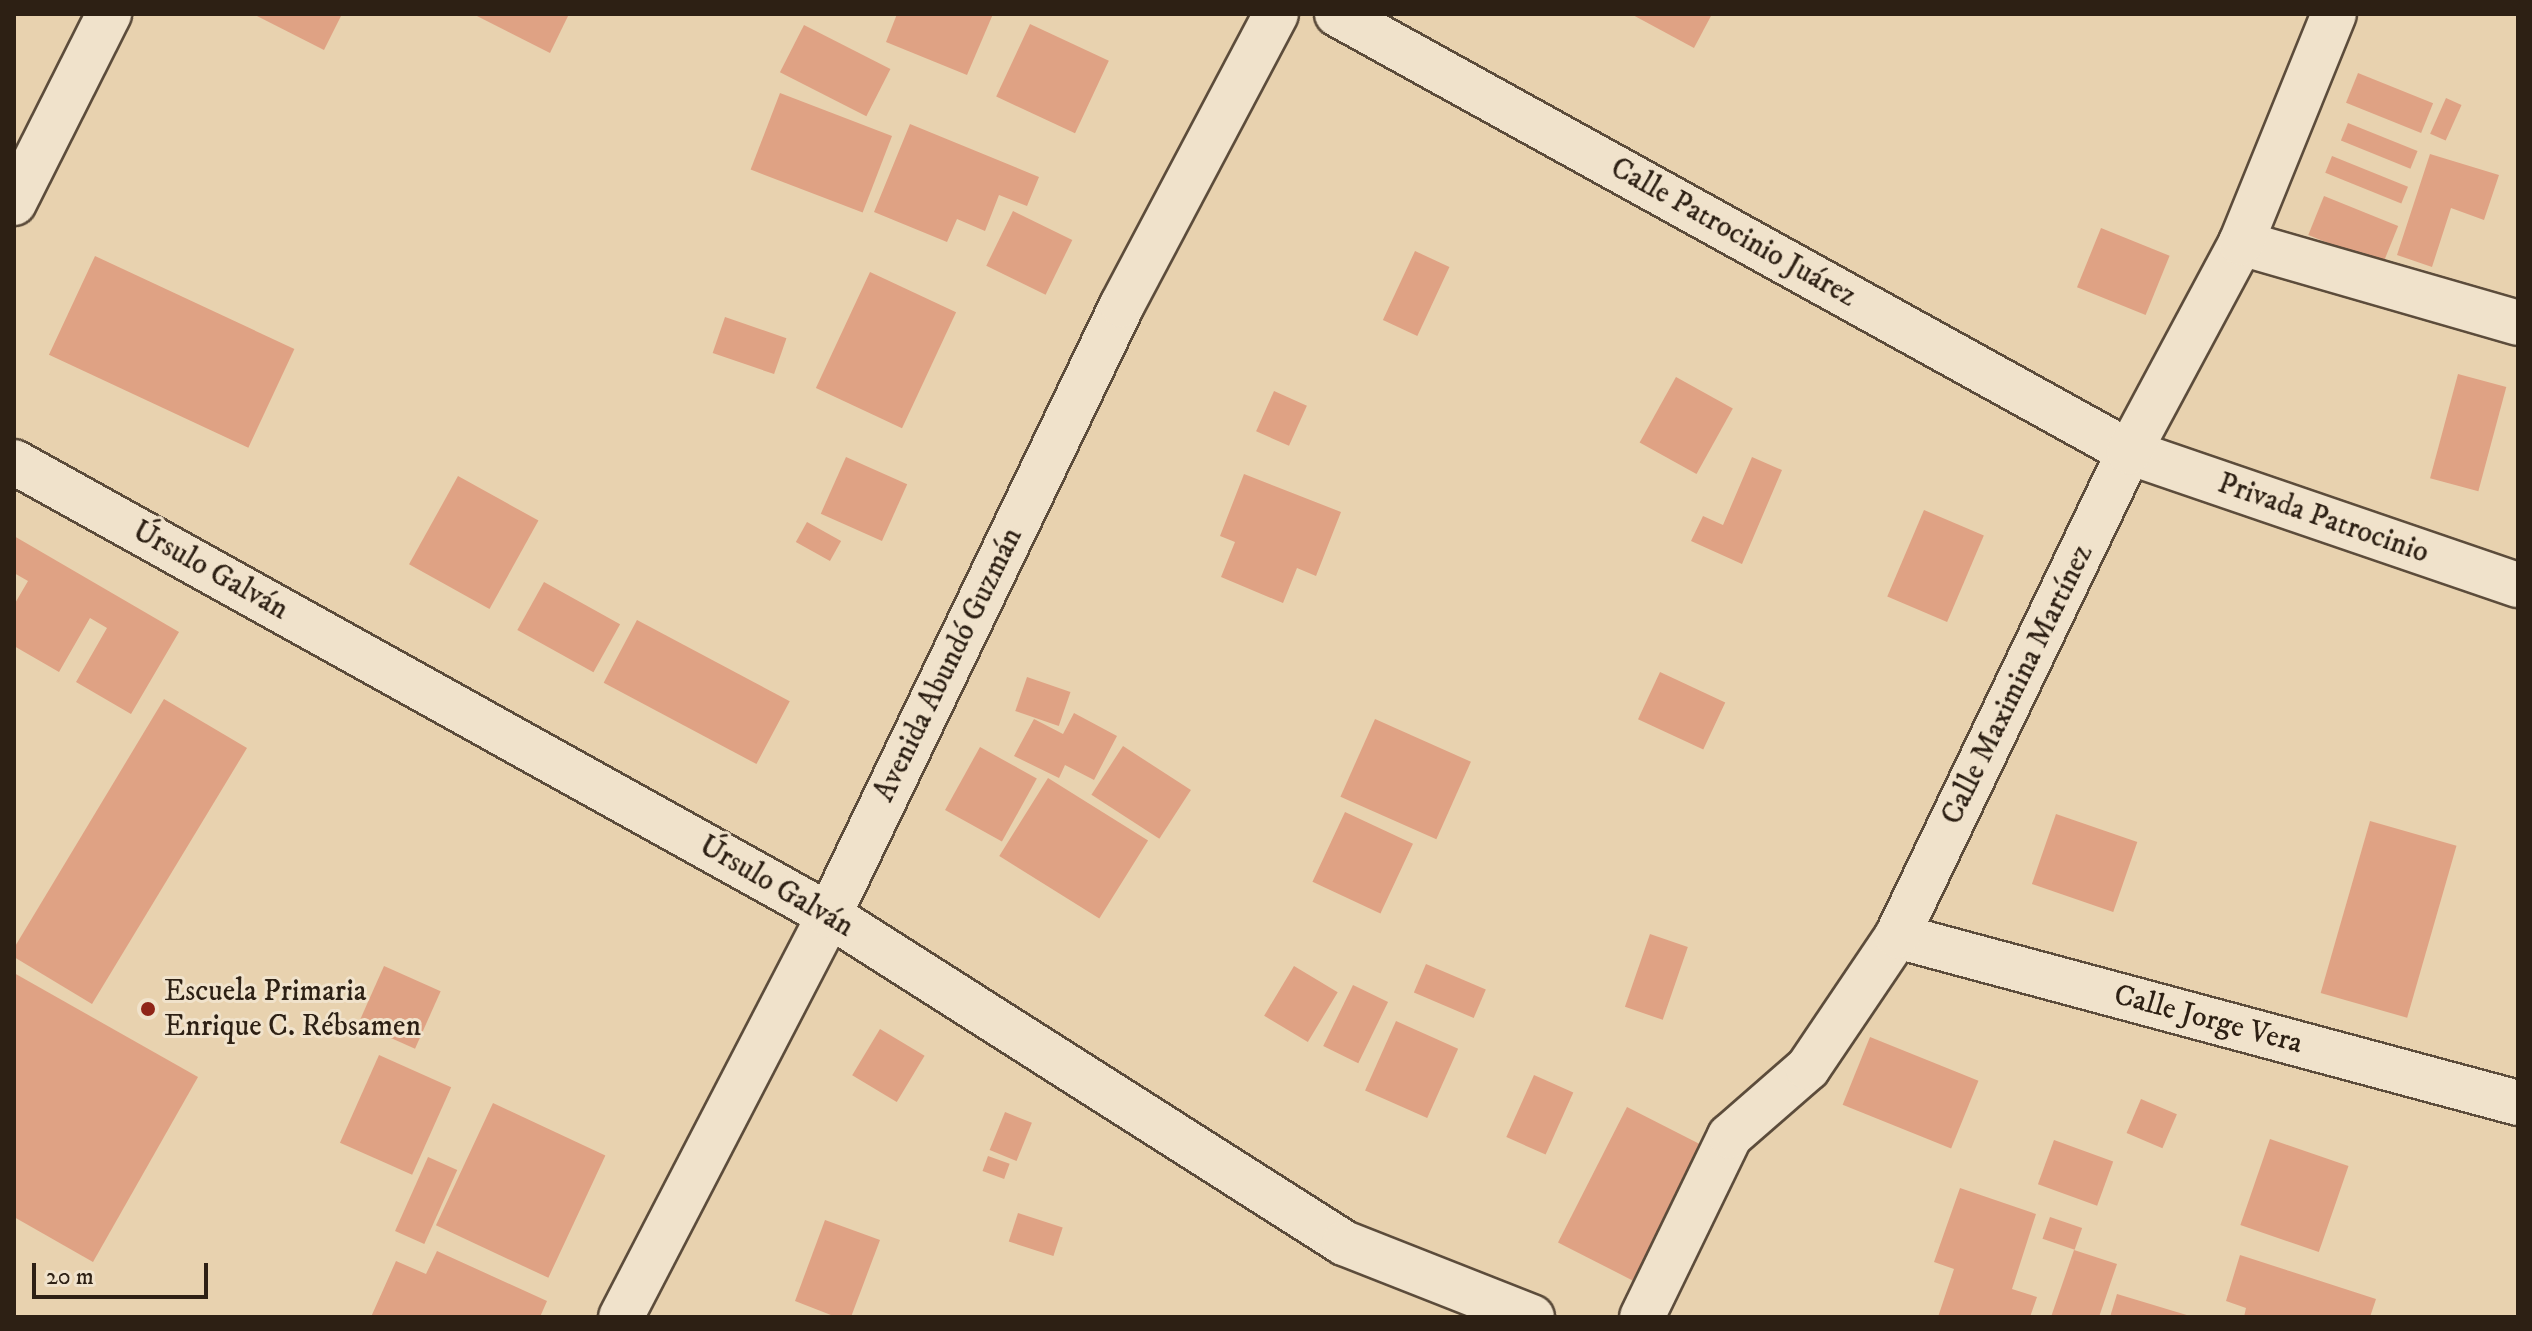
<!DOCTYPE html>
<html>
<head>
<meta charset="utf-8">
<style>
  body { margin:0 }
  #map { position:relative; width:2532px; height:1331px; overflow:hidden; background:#e8d2af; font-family:"IM FELL DW Pica",serif }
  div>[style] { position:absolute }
  .building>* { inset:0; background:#dfa284; transform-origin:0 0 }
  .roads { filter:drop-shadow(2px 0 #5c4c3b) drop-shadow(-2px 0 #5c4c3b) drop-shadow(0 2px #5c4c3b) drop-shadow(0 -2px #5c4c3b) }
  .minor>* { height:44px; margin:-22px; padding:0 22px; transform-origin:22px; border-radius:22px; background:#f0e2cb }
  .dots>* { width:22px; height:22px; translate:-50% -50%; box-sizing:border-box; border:4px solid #f0e2cb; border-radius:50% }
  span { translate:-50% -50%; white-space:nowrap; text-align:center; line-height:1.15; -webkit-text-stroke:6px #f0e2cb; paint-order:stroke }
  .street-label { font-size:30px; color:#2d2014 }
  .poi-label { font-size:30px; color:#2d2014 }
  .left { translate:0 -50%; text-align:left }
  .frame { position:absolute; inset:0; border:16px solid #2d2014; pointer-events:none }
  .scale { position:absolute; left:32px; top:1263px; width:176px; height:36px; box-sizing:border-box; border:4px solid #2d2014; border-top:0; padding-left:10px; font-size:24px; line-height:28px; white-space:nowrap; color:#2d2014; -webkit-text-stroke:6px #f0e2cb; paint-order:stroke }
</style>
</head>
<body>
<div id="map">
  <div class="building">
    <div style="clip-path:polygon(253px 14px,342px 14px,324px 50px)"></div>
    <div style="clip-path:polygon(473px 14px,569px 14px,550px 53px)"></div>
    <div style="clip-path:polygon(897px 14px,993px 14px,967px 75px,886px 42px)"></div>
    <div style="clip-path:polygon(1631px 14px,1712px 14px,1694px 48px)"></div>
    <div style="left:1030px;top:24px;width:87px;height:80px;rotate:25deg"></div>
    <div style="left:804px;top:25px;width:97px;height:53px;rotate:27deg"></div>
    <div style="left:2358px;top:73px;width:81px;height:32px;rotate:22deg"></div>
    <div style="left:780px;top:93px;width:120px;height:82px;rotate:21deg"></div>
    <div style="left:2446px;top:98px;width:17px;height:39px;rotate:24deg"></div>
    <div style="left:2348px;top:123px;width:75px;height:19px;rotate:22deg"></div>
    <div style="clip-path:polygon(910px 124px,1039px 177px,1027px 206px,999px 195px,985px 231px,957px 219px,947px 242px,874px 212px)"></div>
    <div style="clip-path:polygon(2430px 154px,2499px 175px,2484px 220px,2451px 208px,2432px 267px,2397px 255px)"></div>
    <div style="left:2332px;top:156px;width:82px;height:18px;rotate:22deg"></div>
    <div style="left:2324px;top:196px;width:80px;height:42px;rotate:22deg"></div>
    <div style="left:1013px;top:211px;width:66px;height:61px;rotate:26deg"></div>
    <div style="left:2101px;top:228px;width:74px;height:64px;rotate:22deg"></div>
    <div style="left:1415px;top:251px;width:38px;height:76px;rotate:25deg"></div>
    <div style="left:95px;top:256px;width:220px;height:109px;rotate:25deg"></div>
    <div style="left:870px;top:272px;width:95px;height:128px;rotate:25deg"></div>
    <div style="left:725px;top:317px;width:65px;height:38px;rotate:19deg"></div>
    <div style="left:2458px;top:374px;width:50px;height:108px;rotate:15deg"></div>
    <div style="left:1676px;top:377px;width:65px;height:75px;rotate:29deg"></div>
    <div style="left:1274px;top:391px;width:36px;height:44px;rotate:24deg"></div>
    <div style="left:846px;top:457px;width:67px;height:62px;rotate:24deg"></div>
    <div style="clip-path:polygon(1752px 457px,1782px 470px,1742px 564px,1691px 541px,1703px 516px,1723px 525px)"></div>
    <div style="clip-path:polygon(1244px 474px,1341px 512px,1316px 576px,1297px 568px,1283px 603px,1221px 577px,1235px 542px,1220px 536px)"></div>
    <div style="left:458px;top:476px;width:92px;height:101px;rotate:29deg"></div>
    <div style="left:1924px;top:510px;width:65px;height:94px;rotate:23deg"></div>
    <div style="left:807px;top:522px;width:39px;height:23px;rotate:29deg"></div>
    <div style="clip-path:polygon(14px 536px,179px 632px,131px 714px,76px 682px,107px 628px,90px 618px,59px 672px,14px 646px,14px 605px,28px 581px,14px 573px)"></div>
    <div style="left:544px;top:582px;width:87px;height:55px;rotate:29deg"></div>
    <div style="left:637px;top:620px;width:173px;height:71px;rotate:28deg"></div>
    <div style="left:1660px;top:672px;width:72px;height:52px;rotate:25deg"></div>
    <div style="left:1027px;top:677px;width:46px;height:36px;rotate:19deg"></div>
    <div style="clip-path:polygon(164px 699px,247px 748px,92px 1004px,14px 957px,14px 948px)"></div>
    <div style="clip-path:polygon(1074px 713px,1117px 736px,1094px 780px,1065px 765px,1059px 778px,1014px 756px,1034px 719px,1063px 734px)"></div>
    <div style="left:1375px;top:719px;width:105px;height:85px;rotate:24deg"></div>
    <div style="left:1123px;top:746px;width:81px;height:58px;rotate:33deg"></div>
    <div style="left:980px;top:747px;width:65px;height:72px;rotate:29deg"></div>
    <div style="left:1048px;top:778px;width:118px;height:92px;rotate:32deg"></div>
    <div style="left:1345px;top:812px;width:75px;height:77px;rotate:25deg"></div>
    <div style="left:2056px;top:814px;width:86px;height:74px;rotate:19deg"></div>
    <div style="left:2370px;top:821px;width:90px;height:179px;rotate:16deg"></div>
    <div style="left:1650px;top:934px;width:40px;height:77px;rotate:19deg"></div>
    <div style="left:1426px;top:964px;width:65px;height:31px;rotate:23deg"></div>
    <div style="left:384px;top:966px;width:62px;height:63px;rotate:24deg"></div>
    <div style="left:1294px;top:966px;width:51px;height:58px;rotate:31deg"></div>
    <div style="clip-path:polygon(14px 973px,198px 1077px,93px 1262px,14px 1217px)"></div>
    <div style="left:1353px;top:985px;width:39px;height:68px;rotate:26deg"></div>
    <div style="left:1396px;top:1021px;width:68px;height:76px;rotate:24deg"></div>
    <div style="left:880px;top:1029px;width:52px;height:54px;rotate:31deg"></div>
    <div style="left:1870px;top:1037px;width:117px;height:73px;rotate:22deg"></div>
    <div style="left:379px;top:1055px;width:79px;height:96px;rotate:24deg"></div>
    <div style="left:1534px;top:1075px;width:43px;height:68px;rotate:24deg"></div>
    <div style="left:2141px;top:1099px;width:39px;height:37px;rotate:23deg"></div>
    <div style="left:493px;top:1103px;width:124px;height:135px;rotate:25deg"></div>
    <div style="left:1627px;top:1107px;width:87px;height:152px;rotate:27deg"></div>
    <div style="left:1005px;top:1112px;width:29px;height:41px;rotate:22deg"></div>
    <div style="left:2270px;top:1139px;width:83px;height:91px;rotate:19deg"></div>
    <div style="left:2054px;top:1140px;width:63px;height:47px;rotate:20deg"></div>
    <div style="left:988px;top:1156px;width:23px;height:16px;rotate:20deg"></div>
    <div style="left:428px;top:1157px;width:32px;height:81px;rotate:24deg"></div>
    <div style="clip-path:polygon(1960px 1188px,2036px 1214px,2012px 1289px,2037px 1297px,2030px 1317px,1938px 1317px,1954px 1269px,1934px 1262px)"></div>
    <div style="left:1018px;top:1213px;width:47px;height:30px;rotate:18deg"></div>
    <div style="left:2050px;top:1217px;width:34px;height:23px;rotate:19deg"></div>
    <div style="clip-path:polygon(825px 1220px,880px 1240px,851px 1317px,836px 1317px,795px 1301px)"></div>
    <div style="clip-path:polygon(2074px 1250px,2117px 1264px,2099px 1317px,2051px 1317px)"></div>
    <div style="clip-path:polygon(437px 1251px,547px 1301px,540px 1317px,371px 1317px,396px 1261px,426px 1274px)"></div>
    <div style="clip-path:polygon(2240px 1255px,2376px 1299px,2370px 1317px,2244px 1317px,2246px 1308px,2226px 1301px)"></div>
    <div style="clip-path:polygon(2117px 1294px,2190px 1316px,2190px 1317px,2110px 1317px)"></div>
  </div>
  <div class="roads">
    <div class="minor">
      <div style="left:1337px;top:14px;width:905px;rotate:28.94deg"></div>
      <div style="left:2129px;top:452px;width:411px;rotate:18.9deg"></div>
      <div style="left:14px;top:203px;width:212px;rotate:-63.3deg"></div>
      <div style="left:2241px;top:243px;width:288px;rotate:16.1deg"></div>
      <div style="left:14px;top:462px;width:932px;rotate:29.07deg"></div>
      <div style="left:829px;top:915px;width:611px;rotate:32.49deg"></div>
      <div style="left:1344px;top:1243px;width:202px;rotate:21.5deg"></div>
      <div style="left:1897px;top:936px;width:643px;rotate:15.05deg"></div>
      <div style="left:621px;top:1317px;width:453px;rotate:-62.6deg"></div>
      <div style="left:829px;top:915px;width:677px;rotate:-64.34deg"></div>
      <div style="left:1122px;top:305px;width:329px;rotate:-62.1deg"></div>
      <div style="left:1642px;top:1317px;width:201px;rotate:-64.1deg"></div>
      <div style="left:1730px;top:1136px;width:103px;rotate:-41.1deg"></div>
      <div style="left:1808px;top:1068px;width:159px;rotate:-56deg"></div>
      <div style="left:1897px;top:936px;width:537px;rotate:-64.39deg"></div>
      <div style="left:2129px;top:452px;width:237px;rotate:-61.8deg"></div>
      <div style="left:2241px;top:243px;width:247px;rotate:-67.9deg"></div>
    </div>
  </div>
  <div class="dots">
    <div style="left:148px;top:1009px;background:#8f2418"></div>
  </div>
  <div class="street-label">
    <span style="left:1733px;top:233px;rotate:29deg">Calle Patrocinio Juárez</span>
    <span style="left:2323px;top:519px;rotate:19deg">Privada Patrocinio</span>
    <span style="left:210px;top:571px;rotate:29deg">Úrsulo Galván</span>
    <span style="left:949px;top:665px;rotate:-64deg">Avenida Abundó Guzmán</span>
    <span style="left:2018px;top:685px;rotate:-64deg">Calle Maximina Martínez</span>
    <span style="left:776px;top:887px;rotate:30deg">Úrsulo Galván</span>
    <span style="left:2208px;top:1020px;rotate:15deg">Calle Jorge Vera</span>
  </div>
  <div class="poi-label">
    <span class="left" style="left:164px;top:1009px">Escuela Primaria<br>Enrique C. Rébsamen</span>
  </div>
  <div class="frame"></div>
  <div class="scale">20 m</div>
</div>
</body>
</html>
